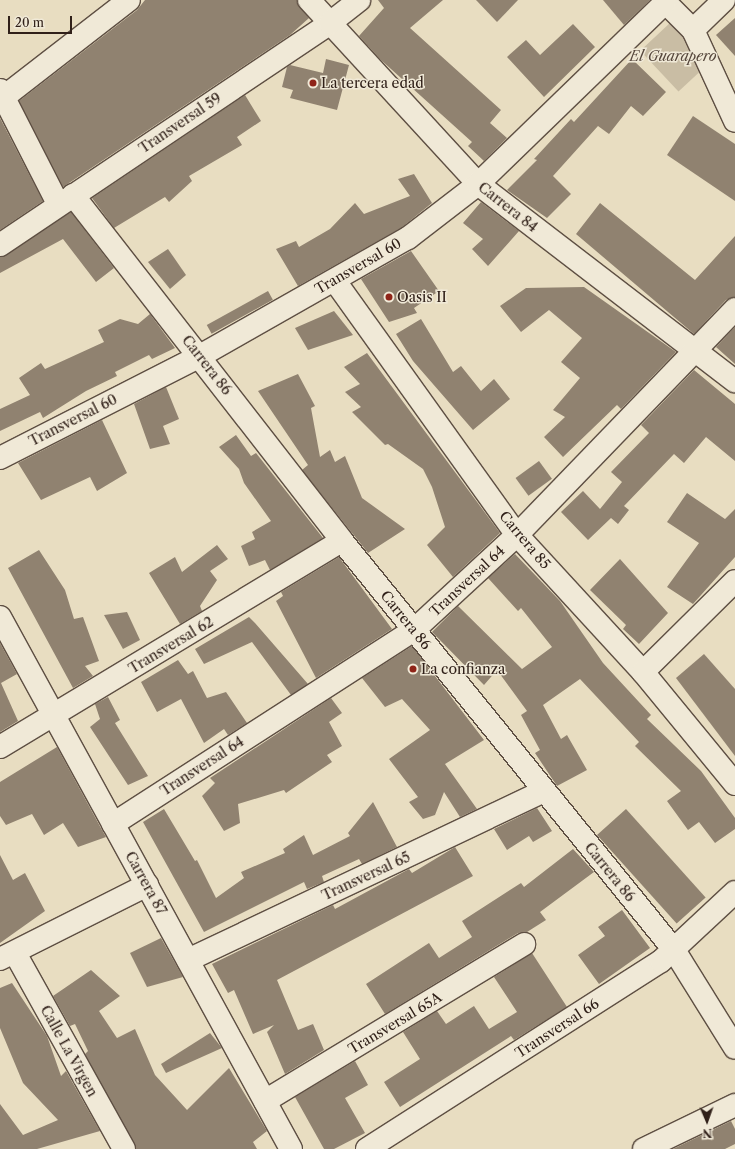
<!DOCTYPE html>
<html>
<head>
<meta charset="utf-8">
<style>
  body { margin:0 }
  #map { position:relative; width:735px; height:1149px; overflow:hidden; background:#e8ddc1; font-family:"Libre Caslon Text",serif }
  div>[style] { position:absolute }
  .green>* { inset:0; background:#c9bda4; transform-origin:0 0 }
  .building>* { inset:0; background:#908270; transform-origin:0 0 }
  .roads { filter:drop-shadow(1px 0 #5e4f43) drop-shadow(-1px 0 #5e4f43) drop-shadow(0 1px #5e4f43) drop-shadow(0 -1px #5e4f43) }
  .minor>* { height:22px; margin:-11px; padding:0 11px; transform-origin:11px; border-radius:11px; background:#f0e9d7 }
  .dots>* { width:11px; height:11px; translate:-50% -50%; box-sizing:border-box; border:2px solid #f0e9d7; border-radius:50% }
  span { translate:-50% -50%; white-space:nowrap; text-align:center; line-height:1.15; -webkit-text-stroke:3px #f0e9d7; paint-order:stroke }
  .park-label { font-size:14px; color:#56473c; font-style:italic }
  .poi-label { font-size:14px; color:#302019 }
  .left { translate:0 -50%; text-align:left }
  .street-label { font-size:14px; color:#302019 }
  .north { position:absolute; left:687px; top:1101px; width:40px; height:40px; -webkit-text-stroke:3px #f0e9d7; paint-order:stroke; rotate:178deg; font-size:11px; font-weight:700; line-height:16px; text-align:center; color:#302019 }
  .north::after { content:''; display:block; margin:auto; width:14px; height:18px; background:#302019; clip-path:polygon(50% 0,100% 100%,50% 72%,0 100%) }
  .scale { position:absolute; left:8px; top:16px; width:64px; height:18px; box-sizing:border-box; border:2px solid #302019; border-top:0; padding-left:5px; font-size:12px; line-height:14px; white-space:nowrap; color:#302019; -webkit-text-stroke:3px #f0e9d7; paint-order:stroke }
</style>
</head>
<body>
<div id="map">
  <div class="green">
    <div style="left:671px;top:22px;width:56px;height:42px;rotate:47deg"></div>
  </div>
  <div class="building">
    <div style="clip-path:polygon(145px 0,297px 0,309px 18px,290px 35px,63px 187px,19px 101px,137px 10px)"></div>
    <div style="clip-path:polygon(378px 0,443px 0,410px 28px,501px 110px,490px 123px,507px 138px,484px 161px,468px 146px,472px 142px,381px 60px,359px 36px,384px 8px)"></div>
    <div style="clip-path:polygon(476px 0,518px 0,497px 22px)"></div>
    <div style="clip-path:polygon(603px 0,650px 0,624px 25px)"></div>
    <div style="clip-path:polygon(735px 18px,735px 56px,716px 35px)"></div>
    <div style="clip-path:polygon(573px 24px,595px 47px,544px 97px,507px 57px,526px 40px,540px 55px)"></div>
    <div style="clip-path:polygon(326px 59px,349px 65px,337px 110px,290px 98px,293px 90px,282px 87px,287px 67px,290px 65px,323px 73px)"></div>
    <div style="clip-path:polygon(632px 59px,666px 92px,643px 116px,631px 106px,609px 134px,598px 126px,553px 176px,571px 194px,547px 218px,507px 190px,537px 160px,534px 159px,571px 119px,574px 122px)"></div>
    <div style="clip-path:polygon(245px 95px,261px 121px,237px 137px,242px 145px,189px 176px,192px 181px,169px 202px,165px 197px,114px 228px,92px 198px)"></div>
    <div style="clip-path:polygon(693px 116px,735px 144px,735px 201px,667px 155px)"></div>
    <div style="clip-path:polygon(0 118px,43px 201px,0 230px)"></div>
    <div style="clip-path:polygon(414px 174px,432px 203px,401px 228px,298px 286px,276px 249px,296px 241px,299px 247px,330px 229px,355px 203px,364px 214px,410px 196px,398px 179px)"></div>
    <div style="clip-path:polygon(481px 202px,519px 231px,488px 266px,472px 249px,483px 239px,463px 223px)"></div>
    <div style="clip-path:polygon(600px 203px,695px 280px,735px 236px,735px 297px,726px 300px,694px 334px,576px 234px)"></div>
    <div style="clip-path:polygon(71px 212px,114px 268px,96px 282px,63px 239px,0 273px,0 257px)"></div>
    <div style="clip-path:polygon(168px 249px,186px 275px,170px 289px,148px 262px)"></div>
    <div style="clip-path:polygon(411px 251px,439px 291px,414px 308px,417px 313px,389px 322px,361px 279px)"></div>
    <div style="clip-path:polygon(584px 287px,676px 352px,621px 409px,617px 405px,563px 457px,544px 437px,565px 417px,553px 410px,580px 378px,561px 362px,582px 338px,549px 310px,521px 332px,500px 306px,526px 288px)"></div>
    <div style="left:268px;top:291px;width:10px;height:70px;rotate:61deg"></div>
    <div style="clip-path:polygon(334px 311px,353px 335px,308px 350px,295px 328px)"></div>
    <div style="clip-path:polygon(150px 314px,175px 348px,152px 359px,149px 355px,115px 372px,117px 376px,86px 391px,43px 418px,40px 412px,0 431px,0 409px,30px 395px,19px 378px,41px 363px,45px 369px,104px 342px,98px 330px,120px 319px,138px 324px)"></div>
    <div style="clip-path:polygon(421px 319px,453px 372px,461px 366px,481px 391px,494px 379px,510px 399px,473px 430px,413px 361px,396px 334px)"></div>
    <div style="clip-path:polygon(735px 327px,735px 364px,716px 347px)"></div>
    <div style="clip-path:polygon(367px 353px,500px 533px,453px 577px,427px 545px,445px 527px,432px 487px,423px 469px,388px 444px,385px 445px,352px 412px,361px 407px,345px 392px,360px 384px,344px 367px)"></div>
    <div style="clip-path:polygon(694px 370px,735px 404px,735px 461px,706px 437px,684px 463px,674px 454px,624px 506px,629px 510px,618px 524px,611px 518px,588px 540px,561px 512px,583px 491px,600px 509px,622px 482px,611px 472px,649px 433px,641px 425px)"></div>
    <div style="clip-path:polygon(298px 374px,315px 406px,311px 408px,320px 457px,330px 450px,335px 462px,345px 456px,362px 498px,405px 529px,368px 553px,302px 470px,308px 465px,258px 391px)"></div>
    <div style="clip-path:polygon(166px 387px,179px 419px,163px 426px,170px 444px,150px 449px,134px 404px)"></div>
    <div style="clip-path:polygon(102px 420px,127px 473px,97px 491px,90px 477px,41px 500px,18px 463px)"></div>
    <div style="clip-path:polygon(236px 435px,251px 456px,256px 453px,323px 538px,270px 570px,265px 560px,249px 566px,241px 546px,255px 539px,252px 532px,271px 521px,244px 483px,239px 469px,219px 447px)"></div>
    <div style="left:539px;top:461px;width:22px;height:29px;rotate:54deg"></div>
    <div style="clip-path:polygon(687px 493px,725px 519px,735px 509px,735px 557px,693px 604px,667px 587px,699px 543px,667px 522px)"></div>
    <div style="clip-path:polygon(217px 545px,228px 559px,210px 571px,217px 580px,200px 606px,202px 611px,180px 624px,149px 573px,175px 557px,182px 572px)"></div>
    <div style="clip-path:polygon(39px 550px,65px 590px,74px 619px,83px 617px,99px 661px,85px 666px,93px 676px,73px 688px,8px 568px)"></div>
    <div style="clip-path:polygon(515px 554px,560px 601px,603px 663px,651px 715px,647px 719px,701px 771px,735px 818px,735px 829px,715px 843px,699px 822px,688px 830px,667px 801px,681px 791px,635px 746px,639px 742px,580px 679px,543px 705px,561px 739px,567px 735px,587px 770px,557px 786px,535px 753px,540px 750px,521px 715px,527px 711px,497px 670px,484px 685px,432px 632px,458px 606px,522px 669px,552px 647px,521px 608px,518px 611px,488px 578px)"></div>
    <div style="clip-path:polygon(339px 557px,392px 629px,316px 678px,276px 601px,283px 596px,281px 592px)"></div>
    <div style="clip-path:polygon(620px 559px,668px 613px,639px 644px,623px 629px,626px 625px,590px 590px)"></div>
    <div style="clip-path:polygon(127px 612px,140px 640px,123px 649px,104px 615px)"></div>
    <div style="clip-path:polygon(249px 617px,255px 623px,308px 684px,291px 695px,252px 642px,204px 664px,195px 649px)"></div>
    <div style="clip-path:polygon(0 643px,17px 674px,1px 683px,18px 721px,0 732px)"></div>
    <div style="clip-path:polygon(412px 646px,484px 740px,445px 764px,477px 809px,460px 817px,444px 792px,435px 815px,423px 819px,409px 802px,418px 797px,389px 759px,430px 730px,402px 699px,385px 707px,362px 678px)"></div>
    <div style="clip-path:polygon(704px 654px,735px 689px,735px 756px,676px 678px)"></div>
    <div style="clip-path:polygon(178px 660px,188px 674px,193px 671px,207px 698px,226px 692px,247px 723px,228px 735px,224px 729px,204px 743px,181px 699px,157px 712px,141px 682px)"></div>
    <div style="clip-path:polygon(108px 697px,120px 720px,115px 723px,148px 776px,128px 785px,90px 727px,100px 719px,95px 704px)"></div>
    <div style="clip-path:polygon(331px 698px,342px 713px,329px 722px,342px 746px,327px 755px,332px 762px,286px 793px,284px 790px,238px 804px,240px 823px,224px 831px,202px 796px,215px 783px,210px 778px)"></div>
    <div style="clip-path:polygon(57px 747px,102px 830px,106px 837px,78px 847px,63px 823px,44px 835px,32px 814px,6px 825px,0 816px,0 782px)"></div>
    <div style="clip-path:polygon(373px 802px,397px 847px,362px 864px,359px 859px,322px 876px,324px 882px,307px 889px,304px 882px,204px 932px,143px 822px,164px 809px,195px 861px,197px 860px,216px 898px,244px 878px,241px 872px,285px 853px,283px 849px,304px 835px,313px 855px,350px 836px,348px 833px)"></div>
    <div style="clip-path:polygon(537px 808px,552px 831px,533px 842px,529px 836px,507px 850px,494px 829px)"></div>
    <div style="left:626px;top:809px;width:119px;height:39px;rotate:48deg"></div>
    <div style="clip-path:polygon(455px 847px,473px 876px,277px 980px,298px 1030px,313px 1024px,324px 1050px,285px 1074px,267px 1032px,274px 1025px,253px 1034px,234px 990px,228px 993px,212px 964px,333px 905px,335px 909px,409px 869px,412px 873px)"></div>
    <div style="clip-path:polygon(573px 849px,594px 872px,540px 912px,546px 920px,527px 932px,518px 933px,385px 1014px,366px 984px,429px 943px,439px 958px,472px 937px,462px 921px,521px 883px,524px 887px)"></div>
    <div style="clip-path:polygon(0 855px,13px 880px,25px 873px,45px 911px,0 943px)"></div>
    <div style="clip-path:polygon(622px 910px,650px 948px,599px 984px,578px 955px,605px 936px,598px 927px)"></div>
    <div style="clip-path:polygon(161px 938px,183px 977px,147px 987px,130px 953px)"></div>
    <div style="clip-path:polygon(532px 953px,567px 1007px,514px 1040px,511px 1036px,400px 1107px,384px 1082px,420px 1059px,403px 1032px,437px 1011px,446px 1024px,474px 1006px,489px 1029px,517px 1012px,494px 977px)"></div>
    <div style="clip-path:polygon(91px 970px,120px 996px,99px 1011px,117px 1038px,135px 1029px,155px 1075px,187px 1110px,229px 1068px,267px 1131px,253px 1142px,257px 1149px,136px 1149px,85px 1054px,88px 1051px,75px 1024px,70px 1026px,53px 996px)"></div>
    <div style="clip-path:polygon(12px 983px,47px 1036px,61px 1076px,66px 1071px,100px 1131px,37px 1149px,0 1149px,0 1104px,23px 1135px,58px 1120px,23px 1083px,0 1028px,0 988px)"></div>
    <div style="clip-path:polygon(210px 1033px,222px 1048px,166px 1073px,161px 1064px)"></div>
    <div style="clip-path:polygon(355px 1061px,368px 1085px,345px 1098px,365px 1133px,334px 1149px,324px 1149px,295px 1097px)"></div>
    <div style="clip-path:polygon(731px 1121px,735px 1129px,735px 1144px,725px 1149px,673px 1149px)"></div>
  </div>
  <div class="roads">
    <div class="minor">
      <div style="left:309px;top:0;width:250px;rotate:47.4deg"></div>
      <div style="left:478px;top:184px;width:324px;rotate:37.5deg"></div>
      <div style="left:663px;top:0;width:42px;rotate:45deg"></div>
      <div style="left:693px;top:30px;width:100px;rotate:65.2deg"></div>
      <div style="left:693px;top:30px;width:43px;rotate:-44.1deg"></div>
      <div style="left:0;top:90px;width:128px;rotate:63deg"></div>
      <div style="left:0;top:100px;width:163px;rotate:-37.8deg"></div>
      <div style="left:73px;top:195px;width:438px;rotate:52.1deg"></div>
      <div style="left:342px;top:541px;width:527px;rotate:50.93deg"></div>
      <div style="left:674px;top:950px;width:115px;rotate:58.1deg"></div>
      <div style="left:0;top:245px;width:398px;rotate:-33.9deg"></div>
      <div style="left:330px;top:23px;width:37px;rotate:-38deg"></div>
      <div style="left:335px;top:281px;width:312px;rotate:54.4deg"></div>
      <div style="left:517px;top:535px;width:186px;rotate:47.4deg"></div>
      <div style="left:643px;top:672px;width:145px;rotate:50.6deg"></div>
      <div style="left:0;top:458px;width:225px;rotate:-27deg"></div>
      <div style="left:200px;top:356px;width:239px;rotate:-29.6deg"></div>
      <div style="left:408px;top:238px;width:88px;rotate:-37.6deg"></div>
      <div style="left:478px;top:184px;width:260px;rotate:-44.1deg"></div>
      <div style="left:0;top:617px;width:606px;rotate:61.32deg"></div>
      <div style="left:643px;top:672px;width:129px;rotate:-44.7deg"></div>
      <div style="left:0;top:747px;width:399px;rotate:-31.1deg"></div>
      <div style="left:113px;top:824px;width:358px;rotate:-32.8deg"></div>
      <div style="left:414px;top:630px;width:140px;rotate:-42.7deg"></div>
      <div style="left:517px;top:535px;width:314px;rotate:-46deg"></div>
      <div style="left:15px;top:953px;width:224px;rotate:60.9deg"></div>
      <div style="left:0;top:959px;width:165px;rotate:-26.7deg"></div>
      <div style="left:188px;top:960px;width:394px;rotate:-25.4deg"></div>
      <div style="left:265px;top:1101px;width:303px;rotate:-31.2deg"></div>
      <div style="left:367px;top:1149px;width:349px;rotate:-32.6deg"></div>
      <div style="left:661px;top:961px;width:101px;rotate:-43deg"></div>
      <div style="left:644px;top:1149px;width:101px;rotate:-25.8deg"></div>
    </div>
  </div>
  <div class="dots">
    <div style="left:313px;top:83px;background:#8f2418"></div>
    <div style="left:389px;top:297px;background:#8f2418"></div>
    <div style="left:413px;top:669px;background:#8f2418"></div>
  </div>
  <div class="park-label">
    <span style="left:673px;top:56px">El Guarapero</span>
  </div>
  <div class="poi-label">
    <span class="left" style="left:321px;top:83px">La tercera edad</span>
    <span class="left" style="left:397px;top:297px">Oasis II</span>
    <span class="left" style="left:421px;top:669px">La confianza</span>
  </div>
  <div class="street-label">
    <span style="left:180px;top:123px;rotate:-34deg">Transversal 59</span>
    <span style="left:508px;top:207px;rotate:38deg">Carrera 84</span>
    <span style="left:358px;top:266px;rotate:-30deg">Transversal 60</span>
    <span style="left:207px;top:365px;rotate:52deg">Carrera 86</span>
    <span style="left:73px;top:420px;rotate:-27deg">Transversal 60</span>
    <span style="left:525px;top:540px;rotate:50deg">Carrera 85</span>
    <span style="left:467px;top:581px;rotate:-43deg">Transversal 64</span>
    <span style="left:406px;top:620px;rotate:51deg">Carrera 86</span>
    <span style="left:171px;top:645px;rotate:-31deg">Transversal 62</span>
    <span style="left:202px;top:766px;rotate:-33deg">Transversal 64</span>
    <span style="left:610px;top:872px;rotate:51deg">Carrera 86</span>
    <span style="left:366px;top:876px;rotate:-25deg">Transversal 65</span>
    <span style="left:146px;top:883px;rotate:61deg">Carrera 87</span>
    <span style="left:395px;top:1023px;rotate:-31deg">Transversal 65A</span>
    <span style="left:557px;top:1028px;rotate:-33deg">Transversal 66</span>
    <span style="left:69px;top:1051px;rotate:61deg">Calle La Virgen</span>
  </div>
  <div class="north">N</div>
  <div class="scale">20 m</div>
</div>
</body>
</html>
